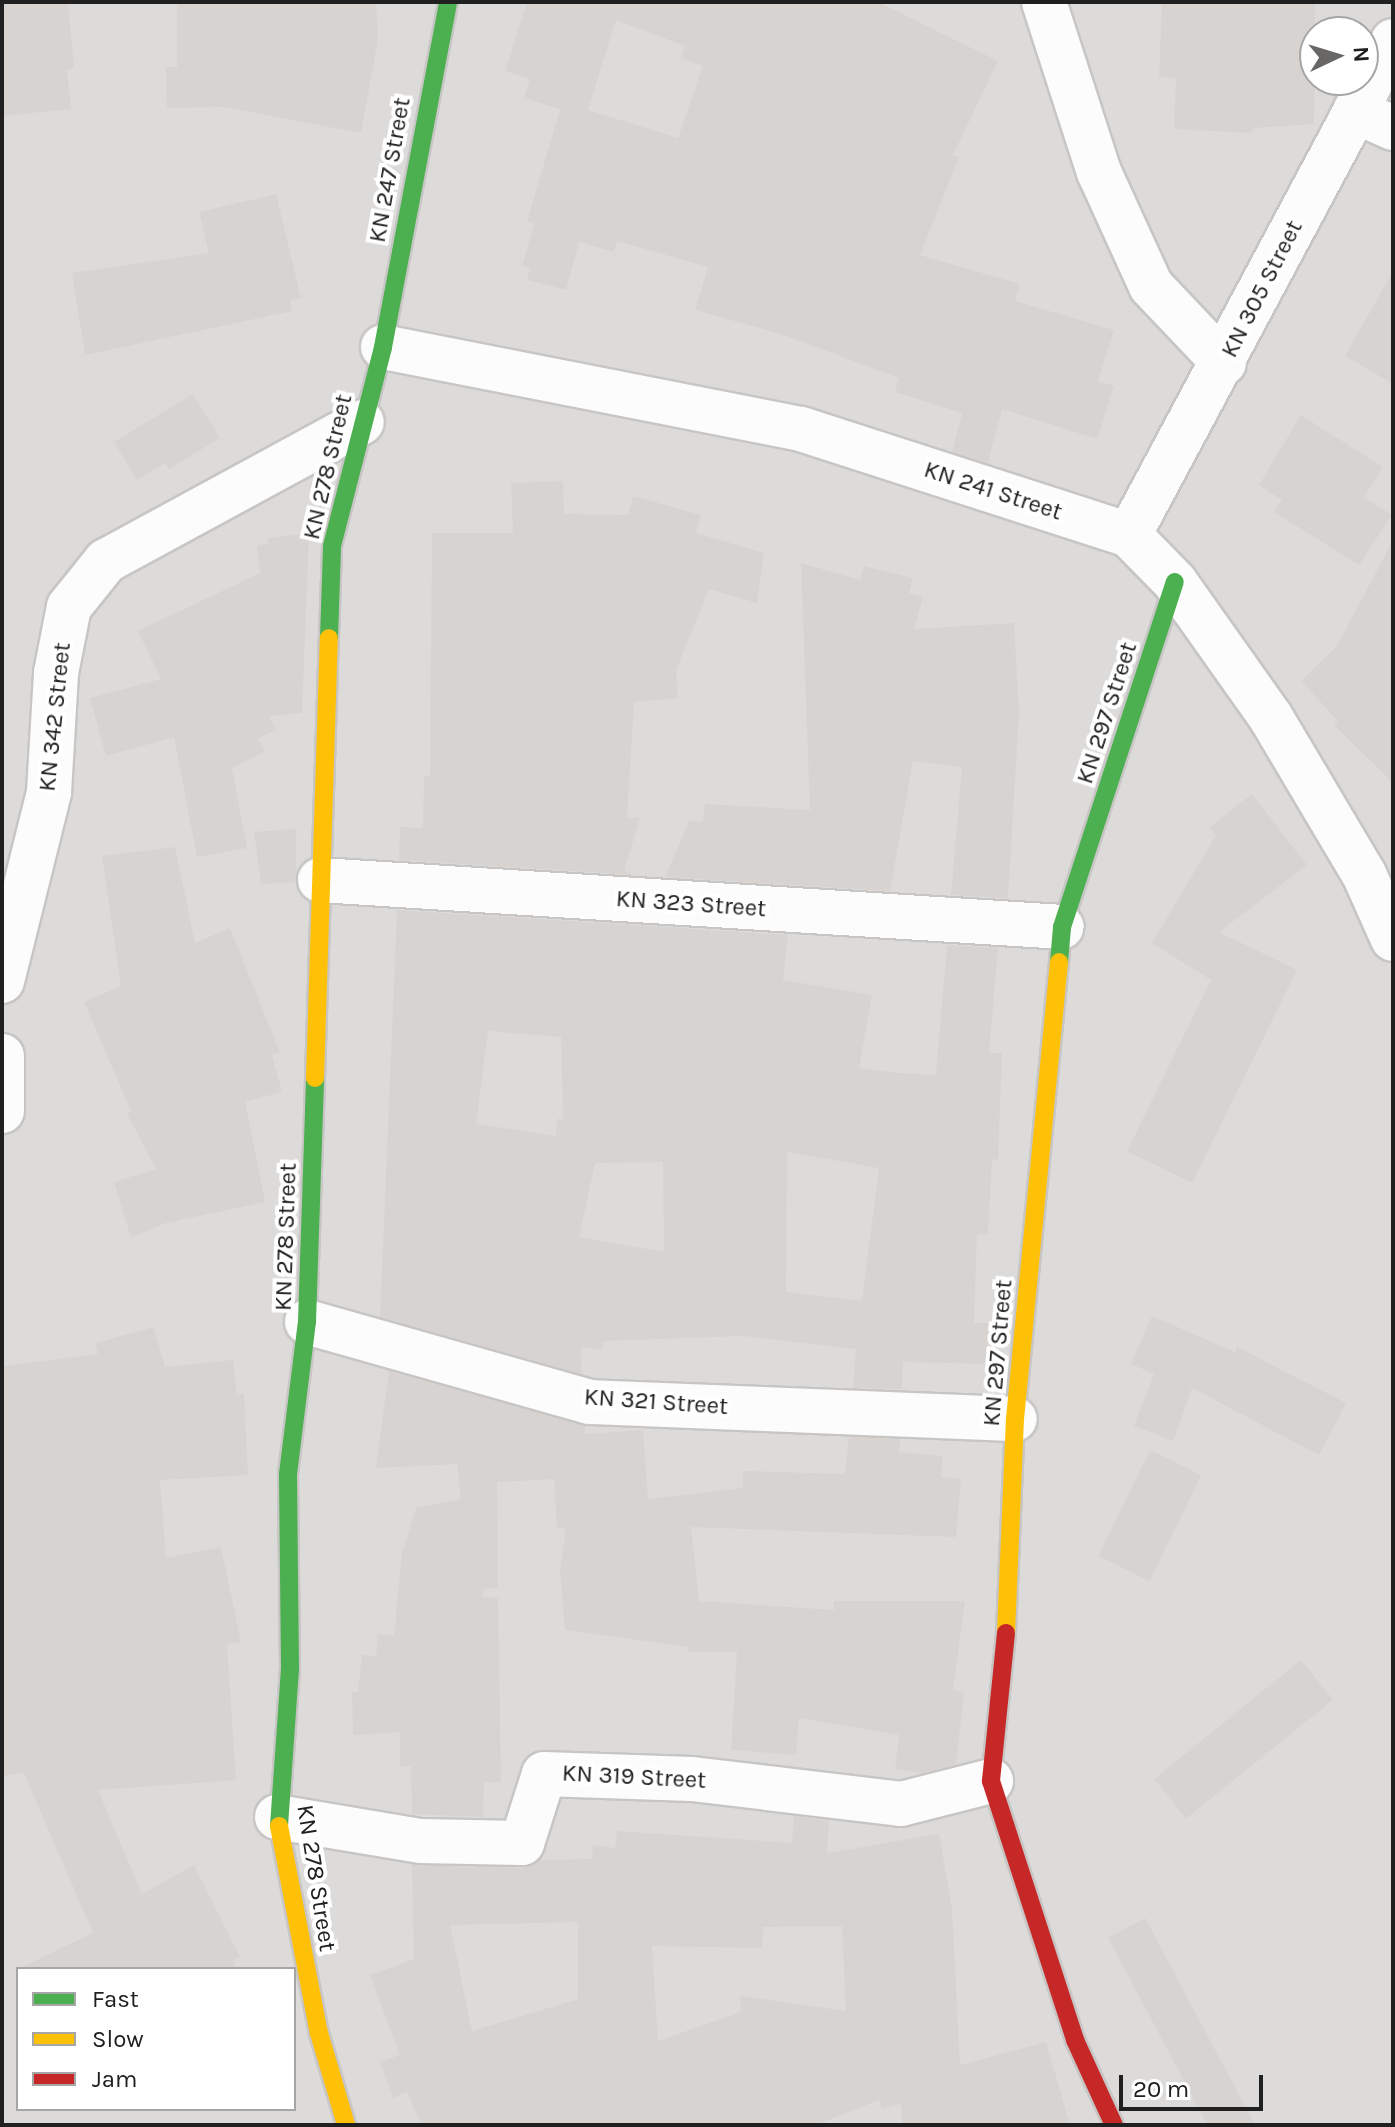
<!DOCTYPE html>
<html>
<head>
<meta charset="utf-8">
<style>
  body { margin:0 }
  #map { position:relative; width:1395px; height:2127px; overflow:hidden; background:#eeebe8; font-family:Karla,sans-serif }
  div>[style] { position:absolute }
  .residential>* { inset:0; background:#dddbda }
  .building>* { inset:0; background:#d7d3d0; transform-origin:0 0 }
  .roads { filter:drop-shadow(2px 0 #c7c6c4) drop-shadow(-2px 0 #c7c6c4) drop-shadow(0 2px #c7c6c4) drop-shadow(0 -2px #c7c6c4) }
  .street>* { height:44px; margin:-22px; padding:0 22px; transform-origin:22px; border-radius:22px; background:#fcfcfc }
  .fast>* { height:18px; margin:-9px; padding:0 9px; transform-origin:9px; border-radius:9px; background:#4caf50 }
  .slow>* { height:18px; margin:-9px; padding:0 9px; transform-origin:9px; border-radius:9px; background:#ffc107 }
  .jam>* { height:18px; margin:-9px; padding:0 9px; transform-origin:9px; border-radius:9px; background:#c62828 }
  span { translate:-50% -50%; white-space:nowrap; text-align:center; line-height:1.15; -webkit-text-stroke:8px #fff; paint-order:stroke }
  .street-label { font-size:24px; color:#202020 }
  .frame { position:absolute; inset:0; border:4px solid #202020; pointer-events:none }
  .legend { position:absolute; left:16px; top:1967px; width:280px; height:144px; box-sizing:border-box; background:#fff; border:2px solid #a6a6a6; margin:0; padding:10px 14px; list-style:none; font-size:24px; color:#202020 }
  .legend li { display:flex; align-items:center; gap:16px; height:40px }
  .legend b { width:40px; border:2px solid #a6a6a6 }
  .north { position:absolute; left:1299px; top:16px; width:80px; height:80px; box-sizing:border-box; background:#fff; border:2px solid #a6a6a6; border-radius:50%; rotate:86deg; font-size:22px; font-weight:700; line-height:32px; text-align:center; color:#202020 }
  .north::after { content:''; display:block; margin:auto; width:28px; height:36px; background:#686766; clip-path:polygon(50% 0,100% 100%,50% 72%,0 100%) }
  .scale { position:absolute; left:1119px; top:2075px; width:144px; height:36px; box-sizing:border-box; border:4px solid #202020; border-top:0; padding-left:10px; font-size:24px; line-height:28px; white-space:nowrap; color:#202020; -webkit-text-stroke:6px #fff; paint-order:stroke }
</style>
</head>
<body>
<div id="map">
  <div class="residential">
    <div style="clip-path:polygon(evenodd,2px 2px,1393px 2px,1393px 2125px,2px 2125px,2px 2px,1315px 32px,1363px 32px,1363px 80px,1315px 80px,1315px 32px,2px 2px,18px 1969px,294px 1969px,294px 2109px,18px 2109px,18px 1969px)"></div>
  </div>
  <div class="building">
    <div style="clip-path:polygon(2px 2px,68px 2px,74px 68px,67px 70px,71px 109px,2px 116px)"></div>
    <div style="clip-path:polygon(177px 2px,376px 2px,378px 39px,361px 133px,224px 107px,167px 108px,166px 67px,177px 67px)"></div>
    <div style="clip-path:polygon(evenodd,527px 2px,878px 2px,998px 61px,953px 155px,959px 157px,920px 255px,1020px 284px,1015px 301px,1114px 330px,1098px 381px,1114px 386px,1097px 439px,1002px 409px,988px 463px,952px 452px,962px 413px,895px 392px,899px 378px,781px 334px,695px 310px,708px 267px,617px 241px,614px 252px,579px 242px,566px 290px,527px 280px,530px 268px,522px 266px,534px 224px,527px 222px,560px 109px,524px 98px,530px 79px,505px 71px,527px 2px,616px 20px,685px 46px,681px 58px,703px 66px,678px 138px,588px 110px,616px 20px)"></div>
    <div style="clip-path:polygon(1162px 2px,1315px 2px,1314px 124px,1253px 128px,1252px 133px,1174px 129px,1176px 78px,1159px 77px)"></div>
    <div style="clip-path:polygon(276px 194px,301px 298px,290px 301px,292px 311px,85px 355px,72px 273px,209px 253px,199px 212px)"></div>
    <div style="clip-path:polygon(1393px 271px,1393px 384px,1345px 356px)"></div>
    <div style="clip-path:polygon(193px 394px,220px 438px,169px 469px,165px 463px,137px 480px,114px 442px)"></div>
    <div style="clip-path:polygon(1301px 415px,1383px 467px,1364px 497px,1392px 515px,1359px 565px,1274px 512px,1282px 500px,1259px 485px)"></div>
    <div style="clip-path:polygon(563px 481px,564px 514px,628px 515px,633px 496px,701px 515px,696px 533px,764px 553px,757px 603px,709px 589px,676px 670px,678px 698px,634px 702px,627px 817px,640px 818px,624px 871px,634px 875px,399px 860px,400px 827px,423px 828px,424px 776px,430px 776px,432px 533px,513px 533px,511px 483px)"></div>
    <div style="clip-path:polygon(309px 533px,302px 713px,269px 716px,276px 730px,258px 738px,265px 752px,232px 768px,247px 848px,197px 857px,174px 737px,106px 756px,90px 698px,161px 679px,138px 631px,260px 573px,257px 545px,269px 544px,267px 538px)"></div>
    <div style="clip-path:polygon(1393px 540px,1393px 783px,1334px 725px,1338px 721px,1301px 681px,1337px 646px)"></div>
    <div style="clip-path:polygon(801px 563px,860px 580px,864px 566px,913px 578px,909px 593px,923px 597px,914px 629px,1014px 623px,1019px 712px,1008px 898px,951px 895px,962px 767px,913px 761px,890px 891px,665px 877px,689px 821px,703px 822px,705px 804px,810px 810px)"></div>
    <div style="clip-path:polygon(1252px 794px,1307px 865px,1219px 932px,1297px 970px,1192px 1183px,1127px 1151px,1211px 980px,1152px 943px,1216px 835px,1210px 827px)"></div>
    <div style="clip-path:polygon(296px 829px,296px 882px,261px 884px,254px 832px)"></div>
    <div style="clip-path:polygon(175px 847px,195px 943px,230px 928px,280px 1053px,272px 1055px,282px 1092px,245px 1102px,265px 1202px,166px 1223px,131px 1238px,114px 1182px,156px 1169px,127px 1114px,131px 1111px,84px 1002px,121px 986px,102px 856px)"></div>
    <div style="clip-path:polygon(evenodd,397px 910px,788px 935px,783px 980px,872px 995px,859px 1068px,898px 1073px,936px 1075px,947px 945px,998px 948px,989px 1053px,1002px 1053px,998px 1160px,992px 1159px,988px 1235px,977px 1234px,974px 1323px,989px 1323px,988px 1364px,903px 1362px,902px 1389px,853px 1388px,856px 1349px,743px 1336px,603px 1341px,602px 1350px,581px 1347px,582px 1374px,380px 1317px,397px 910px,488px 1031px,561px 1037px,563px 1119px,557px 1119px,556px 1136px,476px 1124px,488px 1031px,397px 910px,787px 1152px,879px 1168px,862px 1301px,786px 1292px,787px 1152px,397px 910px,663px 1162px,664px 1252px,579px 1237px,595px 1163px,663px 1162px)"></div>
    <div style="clip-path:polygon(1152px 1316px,1235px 1352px,1237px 1347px,1346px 1403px,1319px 1455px,1192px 1388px,1173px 1441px,1134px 1426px,1154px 1374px,1131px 1364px)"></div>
    <div style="clip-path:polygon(154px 1327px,165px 1367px,233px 1360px,237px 1395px,244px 1394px,248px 1475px,160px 1480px,166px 1558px,221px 1547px,241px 1642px,227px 1644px,236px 1780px,98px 1790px,142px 1894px,194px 1865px,240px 1957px,233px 1960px,236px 1969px,18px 1969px,93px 1933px,24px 1773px,2px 1776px,2px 1366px,98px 1354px,95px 1343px)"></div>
    <div style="clip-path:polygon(389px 1371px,585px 1426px,585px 1434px,643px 1430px,648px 1499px,743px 1488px,743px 1471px,845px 1474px,849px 1437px,900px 1439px,899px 1452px,943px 1456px,941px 1477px,961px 1479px,956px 1537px,691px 1527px,699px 1601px,834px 1610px,834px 1601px,965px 1601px,953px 1690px,964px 1692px,956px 1764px,922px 1773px,895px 1769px,899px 1735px,799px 1718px,796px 1755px,731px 1750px,737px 1652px,688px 1652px,688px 1647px,565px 1630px,560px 1571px,566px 1529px,557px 1528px,554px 1479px,497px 1482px,498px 1588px,483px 1589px,483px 1597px,498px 1598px,501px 1782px,484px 1782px,483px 1817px,412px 1814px,411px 1766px,400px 1766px,400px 1732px,353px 1735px,352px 1692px,358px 1692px,362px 1655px,376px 1656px,378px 1634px,394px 1636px,402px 1554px,416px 1508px,461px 1499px,457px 1464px,376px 1468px)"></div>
    <div style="left:1150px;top:1450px;width:57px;height:118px;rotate:26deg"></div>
    <div style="left:1301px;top:1660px;width:51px;height:189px;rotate:51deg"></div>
    <div style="clip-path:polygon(evenodd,794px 1816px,829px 1821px,827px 1853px,939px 1834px,952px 1909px,960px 2065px,1046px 2042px,1070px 2125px,902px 2125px,901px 2104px,882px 2109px,879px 2100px,816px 2125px,421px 2125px,407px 2092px,393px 2098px,380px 2062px,400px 2055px,370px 1975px,414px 1959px,412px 1865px,522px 1868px,539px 1860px,592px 1859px,593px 1845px,615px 1848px,617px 1831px,792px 1843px,794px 1816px,578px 1922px,578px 1999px,472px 2031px,450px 1925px,578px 1922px,794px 1816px,842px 1926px,846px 2011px,740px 1996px,741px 2012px,658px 2041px,652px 1946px,762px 1948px,763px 1927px,842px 1926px)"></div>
    <div style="left:1145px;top:1918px;width:234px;height:42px;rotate:62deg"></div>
  </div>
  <div class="roads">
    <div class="street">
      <div style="left:1044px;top:2px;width:179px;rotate:72.1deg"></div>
      <div style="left:1099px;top:172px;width:125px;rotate:65.5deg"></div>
      <div style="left:1151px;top:286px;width:106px;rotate:46.5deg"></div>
      <div style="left:1355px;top:111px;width:42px;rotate:24.1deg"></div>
      <div style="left:383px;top:347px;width:426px;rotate:11.1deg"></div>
      <div style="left:801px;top:429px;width:345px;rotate:17.9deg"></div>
      <div style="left:1129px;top:535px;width:66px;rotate:45.6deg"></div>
      <div style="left:1175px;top:582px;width:164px;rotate:54.7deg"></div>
      <div style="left:1270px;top:716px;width:184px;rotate:59.3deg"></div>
      <div style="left:1364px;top:874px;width:71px;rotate:66deg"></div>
      <div style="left:1129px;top:535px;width:560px;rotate:-61.88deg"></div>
      <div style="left:320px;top:880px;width:743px;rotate:3.62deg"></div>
      <div style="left:2px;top:981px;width:195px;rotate:-76deg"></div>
      <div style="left:49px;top:792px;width:119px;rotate:-86.6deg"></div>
      <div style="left:56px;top:673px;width:67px;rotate:-78.9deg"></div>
      <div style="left:69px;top:607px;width:59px;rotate:-51.2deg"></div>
      <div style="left:106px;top:561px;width:291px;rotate:-28.5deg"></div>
      <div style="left:2px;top:1056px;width:55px;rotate:90deg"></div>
      <div style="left:307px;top:1322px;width:294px;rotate:15.8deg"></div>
      <div style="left:590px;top:1402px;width:425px;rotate:2.3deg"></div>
      <div style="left:277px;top:1817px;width:146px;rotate:9.5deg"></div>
      <div style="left:421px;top:1841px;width:101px;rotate:1.1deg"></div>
      <div style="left:522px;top:1843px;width:72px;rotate:-72.3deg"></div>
      <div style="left:544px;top:1774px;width:148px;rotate:1.9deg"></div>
      <div style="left:692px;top:1779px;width:210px;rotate:6.8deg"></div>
      <div style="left:901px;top:1804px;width:93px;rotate:-14.3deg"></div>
    </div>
    <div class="fast">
      <div style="left:329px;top:638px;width:92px;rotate:-88.1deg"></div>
      <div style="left:332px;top:546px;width:205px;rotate:-75.6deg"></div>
      <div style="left:383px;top:347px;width:351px;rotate:-79.3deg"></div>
      <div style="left:1059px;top:962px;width:35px;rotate:-85deg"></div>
      <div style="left:1062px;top:927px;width:363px;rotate:-71.9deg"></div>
      <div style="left:279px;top:1826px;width:158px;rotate:-86deg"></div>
      <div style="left:290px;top:1668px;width:194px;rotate:-90.6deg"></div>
      <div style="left:288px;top:1474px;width:153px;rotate:-82.9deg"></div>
      <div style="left:307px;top:1322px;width:244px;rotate:-88.1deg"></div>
    </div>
    <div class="slow">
      <div style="left:315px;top:1078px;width:440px;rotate:-88.2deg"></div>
      <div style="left:1006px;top:1633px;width:214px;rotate:-87.6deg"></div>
      <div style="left:1015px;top:1419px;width:459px;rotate:-84.5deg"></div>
      <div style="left:279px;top:1826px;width:211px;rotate:79.1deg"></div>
      <div style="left:319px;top:2033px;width:96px;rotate:73.6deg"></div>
    </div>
    <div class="jam">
      <div style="left:1006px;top:1633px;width:149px;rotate:95.8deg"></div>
      <div style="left:991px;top:1781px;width:272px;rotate:72deg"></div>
      <div style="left:1075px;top:2040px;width:94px;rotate:65.4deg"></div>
    </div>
  </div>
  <div class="street-label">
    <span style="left:390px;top:170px;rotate:-80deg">KN 247 Street</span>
    <span style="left:1262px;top:289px;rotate:-63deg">KN 305 Street</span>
    <span style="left:328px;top:467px;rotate:-77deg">KN 278 Street</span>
    <span style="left:993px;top:491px;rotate:18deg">KN 241 Street</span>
    <span style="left:1107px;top:713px;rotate:-72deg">KN 297 Street</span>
    <span style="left:55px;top:717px;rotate:-84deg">KN 342 Street</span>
    <span style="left:691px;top:904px;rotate:4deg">KN 323 Street</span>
    <span style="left:286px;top:1237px;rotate:-88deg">KN 278 Street</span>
    <span style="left:998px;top:1353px;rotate:-85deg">KN 297 Street</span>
    <span style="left:656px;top:1402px;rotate:4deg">KN 321 Street</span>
    <span style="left:634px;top:1777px;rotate:3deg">KN 319 Street</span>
    <span style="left:316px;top:1878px;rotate:81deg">KN 278 Street</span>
  </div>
  <div class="frame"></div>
  <ul class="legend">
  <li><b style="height:10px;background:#4caf50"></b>Fast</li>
  <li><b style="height:10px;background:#ffc107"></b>Slow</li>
  <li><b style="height:10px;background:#c62828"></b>Jam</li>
  </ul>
  <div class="north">N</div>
  <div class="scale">20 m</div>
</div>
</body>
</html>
